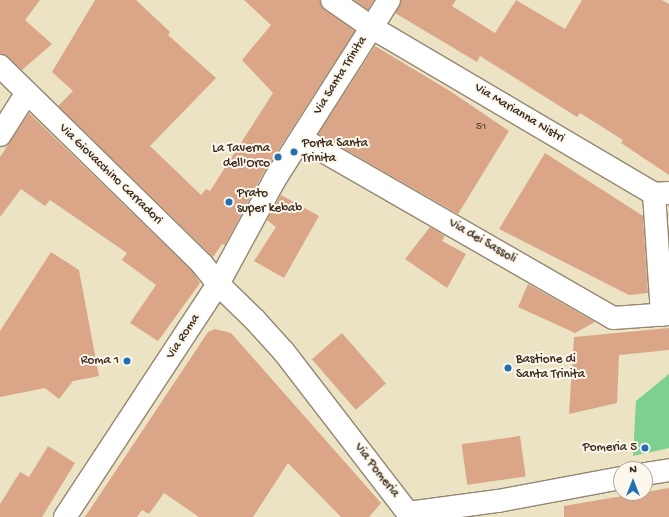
<!DOCTYPE html>
<html>
<head>
<meta charset="utf-8">
<style>
  body { margin:0 }
  #map { position:relative; width:669px; height:517px; overflow:hidden; background:#ece3c4; font-family:"Gochi Hand",sans-serif }
  div>[style] { position:absolute }
  .green>* { inset:0; background:#7ed091 }
  .building>* { inset:0; background:#daa687; transform-origin:0 0 }
  .roads { filter:drop-shadow(1px 0 #948671) drop-shadow(-1px 0 #948671) drop-shadow(0 1px #948671) drop-shadow(0 -1px #948671) }
  .street>* { height:22px; margin:-11px; padding:0 11px; transform-origin:11px; border-radius:11px; background:#fff }
  .secondary>* { height:22px; margin:-11px; padding:0 11px; transform-origin:11px; border-radius:11px; background:#fff }
  .dots>* { width:11px; height:11px; translate:-50% -50%; box-sizing:border-box; border:2px solid #fbf7ec; border-radius:50% }
  span { translate:-50% -50%; white-space:nowrap; text-align:center; line-height:1.15; -webkit-text-stroke:4px #fbf7ec; paint-order:stroke }
  .number-label { font-size:11px; color:#634938 }
  .number-label span { -webkit-text-stroke-width:0 }
  .street-label { font-size:13px; color:#3b2a1e }
  .poi-label { font-size:13px; color:#3b2a1e }
  .left { translate:0 -50%; text-align:left }
  .right { translate:-100% -50%; text-align:right }
  .north { position:absolute; left:613px; top:461px; width:40px; height:40px; box-sizing:border-box; background:#fbf7ec; border:1px solid #aea59a; border-radius:50%; rotate:0deg; font-size:11px; font-weight:700; line-height:16px; text-align:center; color:#3b2a1e }
  .north::after { content:''; display:block; margin:auto; width:14px; height:18px; background:#1f6fb2; clip-path:polygon(50% 0,100% 100%,50% 72%,0 100%) }
</style>
</head>
<body>
<div id="map">
  <div class="green">
    <div style="clip-path:polygon(669px 374px,669px 448px,633px 456px,636px 401px)"></div>
  </div>
  <div class="building">
    <div style="clip-path:polygon(0 0,40px 0,25px 20px,52px 44px,22px 70px,8px 57px,0 54px)"></div>
    <div style="clip-path:polygon(95px 0,136px 0,170px 32px,168px 35px,216px 78px,150px 146px,201px 195px,206px 189px,210px 191px,273px 93px,242px 60px,271px 25px,244px 0,320px 0,325px 10px,355px 31px,264px 172px,225px 245px,222px 244px,213px 257px,58px 106px,73px 91px,52px 72px)"></div>
    <div style="clip-path:polygon(354px 0,374px 0,368px 10px)"></div>
    <div style="clip-path:polygon(401px 0,456px 0,452px 6px,495px 33px,516px 0,565px 29px,582px 0,662px 0,669px 4px,669px 175px,621px 143px,623px 140px,580px 113px,577px 117px,480px 56px,477px 62px,395px 13px)"></div>
    <div style="clip-path:polygon(375px 46px,450px 91px,509px 131px,458px 214px,318px 134px)"></div>
    <div style="clip-path:polygon(29px 113px,193px 272px,200px 283px,158px 341px,130px 323px,156px 285px,122px 260px,127px 253px,50px 200px,45px 206px,21px 189px,0 217px,0 157px)"></div>
    <div style="clip-path:polygon(545px 153px,643px 216px,648px 293px,629px 295px,499px 229px)"></div>
    <div style="clip-path:polygon(281px 195px,319px 216px,284px 278px,254px 261px,276px 227px,267px 220px)"></div>
    <div style="clip-path:polygon(430px 227px,445px 236px,442px 241px,466px 254px,447px 288px,405px 259px)"></div>
    <div style="clip-path:polygon(51px 252px,79px 270px,99px 376px,73px 381px,59px 399px,45px 388px,0 397px,0 331px)"></div>
    <div style="clip-path:polygon(528px 284px,595px 322px,575px 333px,518px 307px)"></div>
    <div style="clip-path:polygon(669px 328px,669px 350px,619px 355px,617px 403px,569px 414px,574px 337px)"></div>
    <div style="clip-path:polygon(215px 329px,231px 333px,381px 503px,369px 517px,341px 517px,288px 463px,253px 517px,199px 517px,164px 493px,149px 514px,142px 510px,137px 517px,85px 517px,208px 332px)"></div>
    <div style="left:342px;top:333px;width:67px;height:40px;rotate:49deg"></div>
    <div style="left:520px;top:436px;width:41px;height:59px;rotate:82deg"></div>
    <div style="clip-path:polygon(48px 446px,75px 463px,42px 517px,0 517px,0 504px,20px 472px,29px 477px)"></div>
    <div style="clip-path:polygon(669px 488px,669px 517px,564px 517px,564px 506px)"></div>
  </div>
  <div class="roads">
    <div class="street">
      <div style="left:332px;top:0;width:47px;rotate:34.7deg"></div>
      <div style="left:371px;top:27px;width:329px;rotate:30.5deg"></div>
      <div style="left:654px;top:194px;width:15px;rotate:-4deg"></div>
      <div style="left:0;top:135px;width:49px;rotate:-57.6deg"></div>
      <div style="left:302px;top:139px;width:359px;rotate:29.9deg"></div>
      <div style="left:613px;top:318px;width:56px;rotate:-4.1deg"></div>
      <div style="left:654px;top:194px;width:121px;rotate:86.2deg"></div>
      <div style="left:218px;top:284px;width:119px;rotate:-61.5deg"></div>
      <div style="left:275px;top:179px;width:212px;rotate:-57.5deg"></div>
    </div>
    <div class="secondary">
      <div style="left:0;top:66px;width:283px;rotate:44.4deg"></div>
      <div style="left:202px;top:264px;width:26px;rotate:51deg"></div>
      <div style="left:218px;top:284px;width:52px;rotate:44.2deg"></div>
      <div style="left:255px;top:320px;width:43px;rotate:47.8deg"></div>
      <div style="left:284px;top:352px;width:203px;rotate:52.4deg"></div>
      <div style="left:408px;top:513px;width:91px;rotate:-7.6deg"></div>
      <div style="left:498px;top:501px;width:125px;rotate:-10.6deg"></div>
      <div style="left:645px;top:474px;width:24px;rotate:-9deg"></div>
      <div style="left:65px;top:517px;width:279px;rotate:-56.7deg"></div>
    </div>
  </div>
  <div class="dots">
    <div style="left:294px;top:152px;background:#1f6fb2"></div>
    <div style="left:278px;top:157px;background:#1f6fb2"></div>
    <div style="left:229px;top:202px;background:#1f6fb2"></div>
    <div style="left:127px;top:361px;background:#1f6fb2"></div>
    <div style="left:508px;top:368px;background:#1f6fb2"></div>
    <div style="left:645px;top:448px;background:#1f6fb2"></div>
  </div>
  <div class="number-label">
    <span style="left:481px;top:127px">51</span>
  </div>
  <div class="street-label">
    <span style="left:341px;top:76px;rotate:-58deg">Via Santa Trinita</span>
    <span style="left:519px;top:114px;rotate:31deg">Via Marianna Nistri</span>
    <span style="left:110px;top:175px;rotate:44deg">Via Giovacchino Carradori</span>
    <span style="left:482px;top:242px;rotate:30deg">Via dei Sassoli</span>
    <span style="left:184px;top:337px;rotate:-57deg">Via Roma</span>
    <span style="left:376px;top:471px;rotate:52deg">Via Pomeria</span>
  </div>
  <div class="poi-label">
    <span class="left" style="left:302px;top:152px">Porta Santa<br>Trinita</span>
    <span class="right" style="left:270px;top:157px">La Taverna<br>dell'Orco</span>
    <span class="left" style="left:237px;top:202px">Prato<br>super kebab</span>
    <span class="right" style="left:119px;top:361px">Roma 1</span>
    <span class="left" style="left:516px;top:368px">Bastione di<br>Santa Trinita</span>
    <span class="right" style="left:637px;top:448px">Pomeria 5</span>
  </div>
  <div class="north">N</div>
</div>
</body>
</html>
